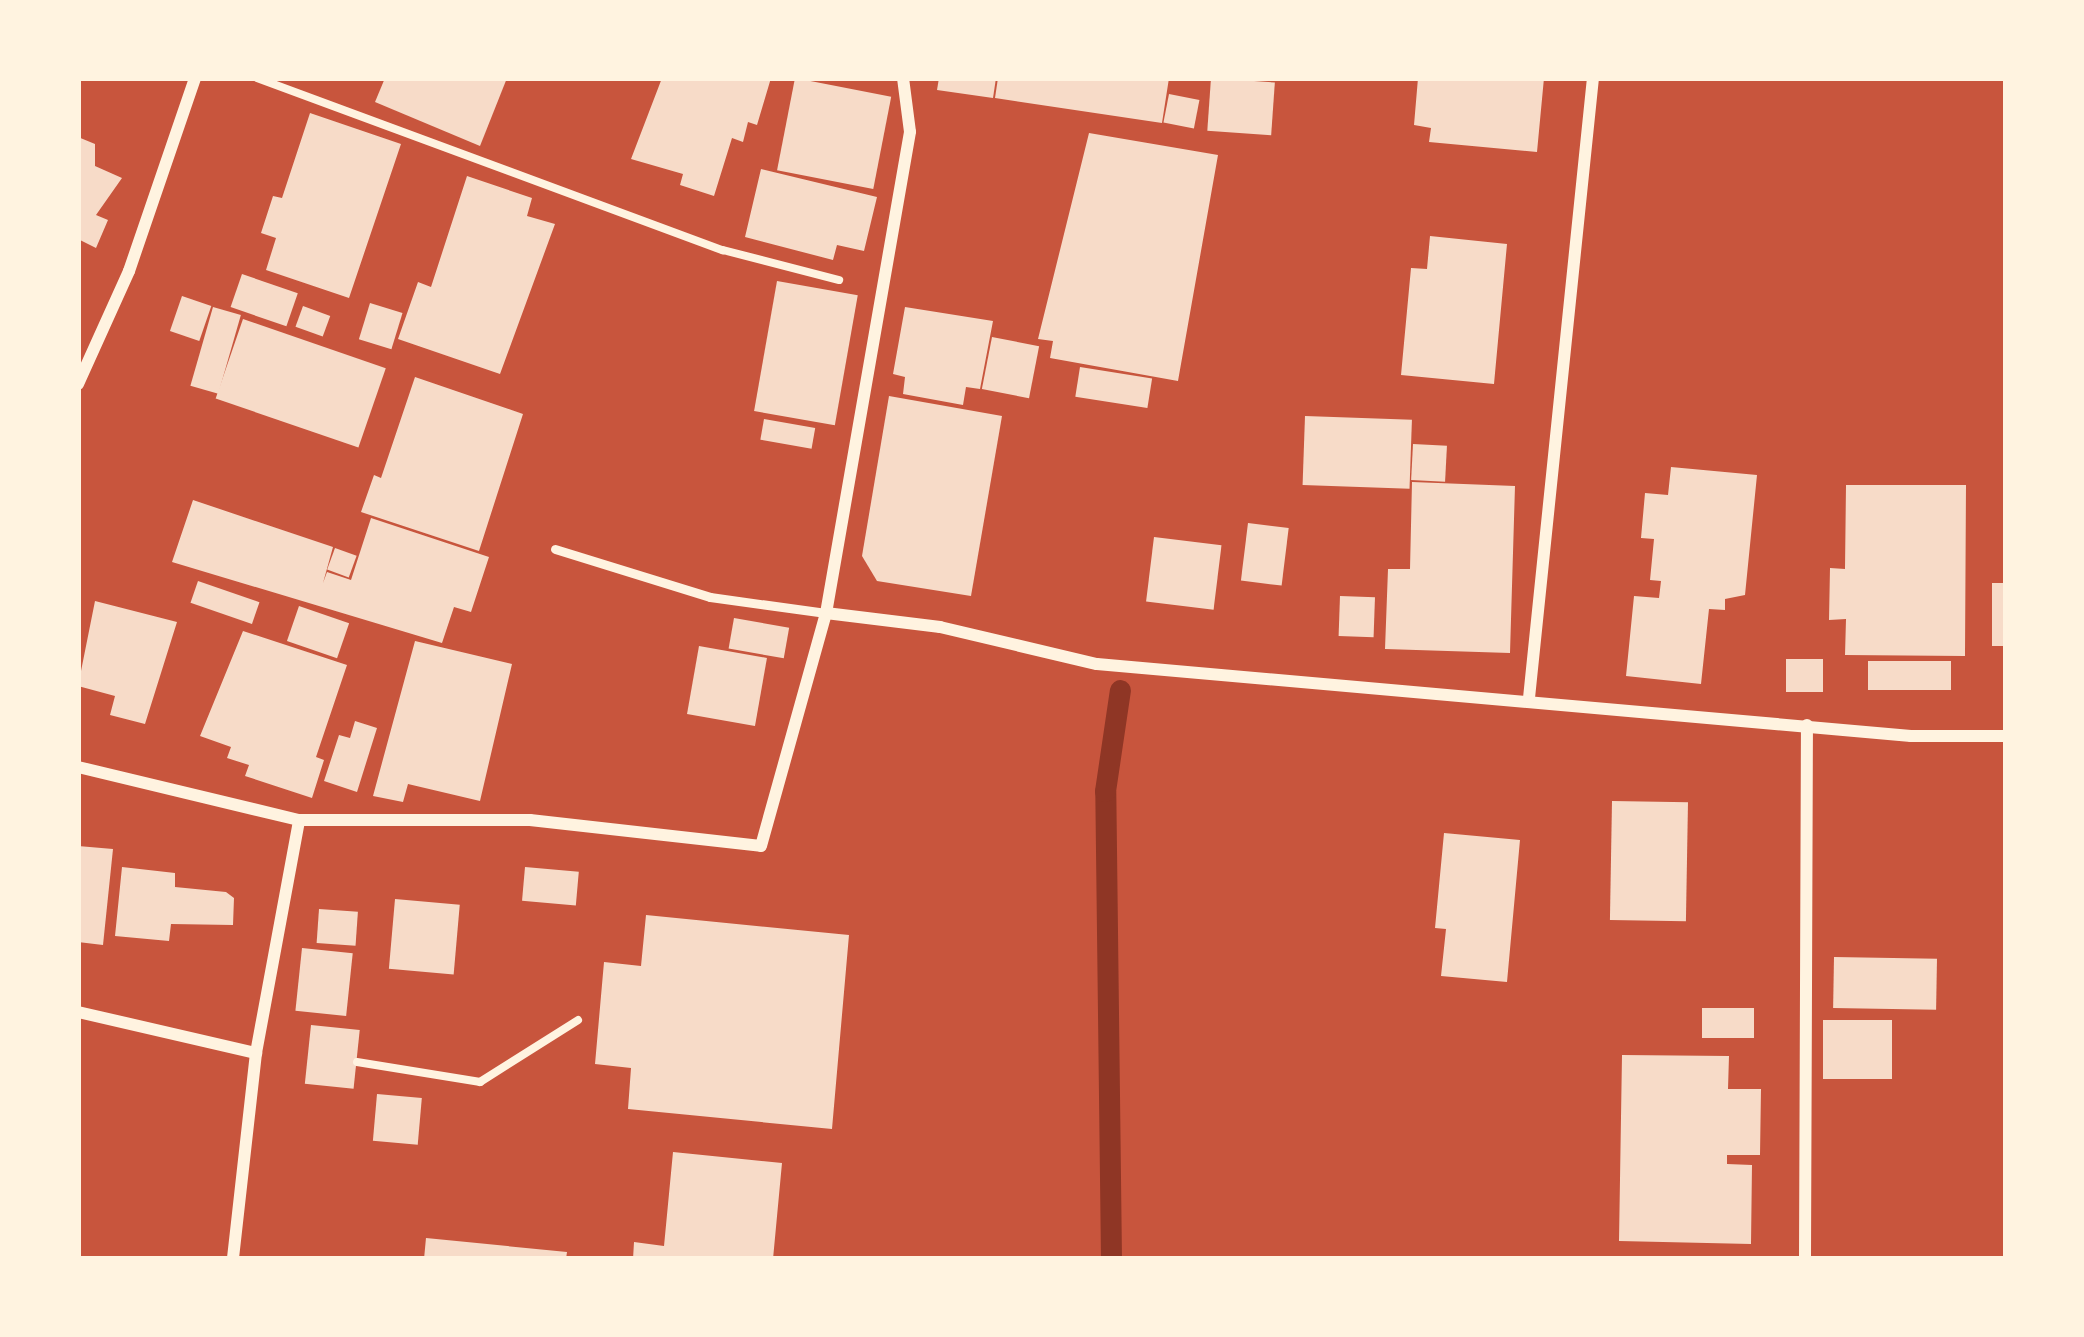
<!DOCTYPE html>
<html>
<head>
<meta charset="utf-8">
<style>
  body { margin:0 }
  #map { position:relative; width:2084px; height:1337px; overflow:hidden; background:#c8553d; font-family:"Varela Round",sans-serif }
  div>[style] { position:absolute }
  .stream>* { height:21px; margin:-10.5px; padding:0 10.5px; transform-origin:10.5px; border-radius:10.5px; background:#8f3625 }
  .building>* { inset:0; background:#f7dbc8; transform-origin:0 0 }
  .path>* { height:8px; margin:-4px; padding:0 4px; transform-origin:4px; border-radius:4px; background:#fff3e0 }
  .service>* { height:9px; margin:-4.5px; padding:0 4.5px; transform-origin:4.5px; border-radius:4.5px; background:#fff3e0 }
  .minor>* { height:12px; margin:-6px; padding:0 6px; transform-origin:6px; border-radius:6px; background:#fff3e0 }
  span { translate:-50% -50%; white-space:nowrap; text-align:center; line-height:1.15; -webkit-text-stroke:12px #fff3e0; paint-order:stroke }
  .frame { position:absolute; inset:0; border:81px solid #fff3e0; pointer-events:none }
</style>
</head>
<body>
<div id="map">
  <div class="stream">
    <div style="left:1111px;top:1259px;width:468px;rotate:-90.7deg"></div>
    <div style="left:1105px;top:791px;width:102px;rotate:-81.6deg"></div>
  </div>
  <div class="building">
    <div style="clip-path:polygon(385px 78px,507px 78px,480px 146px,375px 102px)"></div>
    <div style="clip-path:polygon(662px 78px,771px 78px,757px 125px,748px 122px,743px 142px,732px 138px,714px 196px,680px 185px,683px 174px,631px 159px)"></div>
    <div style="left:795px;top:78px;width:98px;height:94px;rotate:11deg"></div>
    <div style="clip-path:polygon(939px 78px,996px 78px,993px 98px,937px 90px)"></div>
    <div style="clip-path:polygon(998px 78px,1169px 78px,1162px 123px,995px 98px)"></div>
    <div style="left:1211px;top:78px;width:64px;height:53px;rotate:4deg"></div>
    <div style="clip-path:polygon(1418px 78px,1544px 78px,1537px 152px,1429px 142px,1431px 128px,1414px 125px)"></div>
    <div style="left:1169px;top:94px;width:31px;height:29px;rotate:11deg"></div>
    <div style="clip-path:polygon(310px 113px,401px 144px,349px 298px,266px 270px,276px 238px,261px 233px,273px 196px,282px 198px)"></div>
    <div style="clip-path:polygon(1089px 133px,1218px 155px,1178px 381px,1050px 358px,1053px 341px,1038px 339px)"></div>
    <div style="clip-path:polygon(78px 137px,95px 144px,95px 166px,122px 178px,96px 215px,108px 220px,96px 248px,78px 239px)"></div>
    <div style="clip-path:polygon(761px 169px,877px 197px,864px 251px,837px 245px,833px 260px,745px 237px)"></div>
    <div style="clip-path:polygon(467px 176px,532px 198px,527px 216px,555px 224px,500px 374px,398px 339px,418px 282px,431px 287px)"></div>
    <div style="clip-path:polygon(1430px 236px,1507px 244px,1494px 384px,1401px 375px,1411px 268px,1427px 269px)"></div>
    <div style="left:242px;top:274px;width:59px;height:35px;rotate:19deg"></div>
    <div style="left:777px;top:281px;width:82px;height:132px;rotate:10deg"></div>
    <div style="left:182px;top:296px;width:31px;height:37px;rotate:19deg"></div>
    <div style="left:370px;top:303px;width:34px;height:38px;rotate:17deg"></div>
    <div style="left:303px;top:306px;width:29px;height:22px;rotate:20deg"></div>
    <div style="left:213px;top:307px;width:29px;height:82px;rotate:16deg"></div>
    <div style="clip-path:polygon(905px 307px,993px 321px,980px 389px,966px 387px,963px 405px,903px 394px,905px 377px,893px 374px)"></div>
    <div style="left:243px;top:319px;width:151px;height:84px;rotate:19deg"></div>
    <div style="left:992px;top:337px;width:48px;height:53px;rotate:11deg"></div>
    <div style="left:1080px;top:367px;width:73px;height:30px;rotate:9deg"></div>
    <div style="clip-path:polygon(415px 377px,523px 414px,479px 551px,361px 512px,374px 475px,381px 478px)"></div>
    <div style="clip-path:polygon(889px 396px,1002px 416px,971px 596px,877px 581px,862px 556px)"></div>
    <div style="left:1305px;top:416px;width:107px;height:69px;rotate:2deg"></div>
    <div style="left:764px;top:419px;width:52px;height:21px;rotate:10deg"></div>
    <div style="left:1413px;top:444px;width:34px;height:36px;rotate:3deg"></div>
    <div style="clip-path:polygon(1671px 467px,1757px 475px,1745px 595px,1725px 599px,1725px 610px,1709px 609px,1701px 684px,1626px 676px,1634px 596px,1659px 598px,1661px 581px,1650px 580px,1654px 539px,1641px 538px,1645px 493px,1668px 495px)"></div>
    <div style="clip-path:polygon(1412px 482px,1515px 486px,1510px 653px,1385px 649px,1388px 569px,1410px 569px)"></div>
    <div style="clip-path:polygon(1846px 485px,1966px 485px,1965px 656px,1845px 655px,1846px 619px,1829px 620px,1830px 568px,1845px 569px)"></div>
    <div style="clip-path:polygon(193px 500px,333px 547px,323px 583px,327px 572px,351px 580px,371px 518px,489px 557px,471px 612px,454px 607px,442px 643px,172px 562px)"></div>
    <div style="left:1248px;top:523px;width:41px;height:58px;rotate:7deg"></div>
    <div style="left:1154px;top:537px;width:68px;height:65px;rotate:7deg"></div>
    <div style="left:335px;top:548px;width:23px;height:23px;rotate:20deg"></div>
    <div style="left:198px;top:581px;width:65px;height:23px;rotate:19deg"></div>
    <div style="left:1992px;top:583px;width:14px;height:63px"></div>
    <div style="left:1340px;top:596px;width:35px;height:40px;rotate:2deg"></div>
    <div style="clip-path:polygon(95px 601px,177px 622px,145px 724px,110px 715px,115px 696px,78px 686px)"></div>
    <div style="left:299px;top:606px;width:53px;height:37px;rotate:19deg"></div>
    <div style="left:734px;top:618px;width:56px;height:31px;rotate:10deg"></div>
    <div style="clip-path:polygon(243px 631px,347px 665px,316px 757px,324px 760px,312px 798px,245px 776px,249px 765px,227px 758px,231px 747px,200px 736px)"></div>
    <div style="clip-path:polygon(415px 641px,512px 664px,480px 801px,408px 784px,403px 802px,373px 796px)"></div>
    <div style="left:699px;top:646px;width:69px;height:69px;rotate:10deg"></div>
    <div style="left:1786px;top:659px;width:37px;height:33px"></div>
    <div style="left:1868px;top:661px;width:83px;height:29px"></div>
    <div style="clip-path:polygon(355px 721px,377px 728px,357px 792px,324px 781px,339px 735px,350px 738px)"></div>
    <div style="left:1612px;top:801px;width:76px;height:119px;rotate:1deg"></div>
    <div style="clip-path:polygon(1444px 833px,1520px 840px,1507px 982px,1441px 976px,1446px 929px,1435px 928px)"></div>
    <div style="clip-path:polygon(78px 846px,113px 849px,103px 945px,78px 942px)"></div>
    <div style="clip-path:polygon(122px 867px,175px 873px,175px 887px,226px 892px,234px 898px,233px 925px,171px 924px,169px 941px,115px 936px)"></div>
    <div style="left:525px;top:867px;width:54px;height:34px;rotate:5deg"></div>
    <div style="left:395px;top:899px;width:65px;height:70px;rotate:5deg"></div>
    <div style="left:319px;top:909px;width:39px;height:34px;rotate:4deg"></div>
    <div style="clip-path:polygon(646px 915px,849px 935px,832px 1129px,628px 1109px,631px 1068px,595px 1064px,604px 962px,641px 966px)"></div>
    <div style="left:302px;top:948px;width:51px;height:63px;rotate:6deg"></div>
    <div style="left:1834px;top:957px;width:103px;height:51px;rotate:1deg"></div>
    <div style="left:1702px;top:1008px;width:52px;height:30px"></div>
    <div style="left:1823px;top:1020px;width:69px;height:59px"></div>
    <div style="left:311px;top:1025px;width:49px;height:59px;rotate:6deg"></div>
    <div style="clip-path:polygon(1622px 1055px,1729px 1056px,1728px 1089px,1761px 1089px,1760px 1155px,1727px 1155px,1727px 1164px,1752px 1165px,1751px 1244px,1619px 1241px)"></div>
    <div style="left:377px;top:1094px;width:45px;height:47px;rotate:5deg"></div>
    <div style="clip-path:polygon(673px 1152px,782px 1163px,773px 1259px,633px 1259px,634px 1242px,664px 1246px)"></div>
    <div style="clip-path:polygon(426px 1238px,567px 1252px,566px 1259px,424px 1259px)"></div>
  </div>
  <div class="path">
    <div style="left:257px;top:78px;width:497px;rotate:20.3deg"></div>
    <div style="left:723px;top:250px;width:120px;rotate:14.5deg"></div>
    <div style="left:357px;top:1062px;width:125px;rotate:9.2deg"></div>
    <div style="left:480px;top:1082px;width:116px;rotate:-32.3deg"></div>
  </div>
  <div class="service">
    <div style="left:555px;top:549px;width:162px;rotate:17.2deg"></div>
    <div style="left:710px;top:597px;width:117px;rotate:7.9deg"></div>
  </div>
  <div class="minor">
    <div style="left:903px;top:78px;width:54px;rotate:82.6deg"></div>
    <div style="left:910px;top:132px;width:488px;rotate:99.9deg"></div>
    <div style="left:826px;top:613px;width:115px;rotate:7deg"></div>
    <div style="left:940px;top:627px;width:161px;rotate:13.3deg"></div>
    <div style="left:1097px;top:664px;width:817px;rotate:5.05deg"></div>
    <div style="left:1911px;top:736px;width:95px"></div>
    <div style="left:78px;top:384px;width:124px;rotate:-65.7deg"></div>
    <div style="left:129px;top:271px;width:204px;rotate:-71.1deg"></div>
    <div style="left:1529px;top:698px;width:623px;rotate:-84.11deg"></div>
    <div style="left:78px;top:767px;width:227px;rotate:13.5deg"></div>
    <div style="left:299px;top:820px;width:231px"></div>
    <div style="left:530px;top:820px;width:232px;rotate:6.4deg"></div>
    <div style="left:761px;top:846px;width:242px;rotate:-74.4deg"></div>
    <div style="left:78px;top:1012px;width:183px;rotate:13deg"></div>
    <div style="left:256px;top:1053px;width:207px;rotate:96.4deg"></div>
    <div style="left:256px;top:1053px;width:237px;rotate:-79.5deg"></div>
    <div style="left:1805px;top:1259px;width:534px;rotate:-89.79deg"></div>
  </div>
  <div class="frame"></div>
</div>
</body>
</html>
